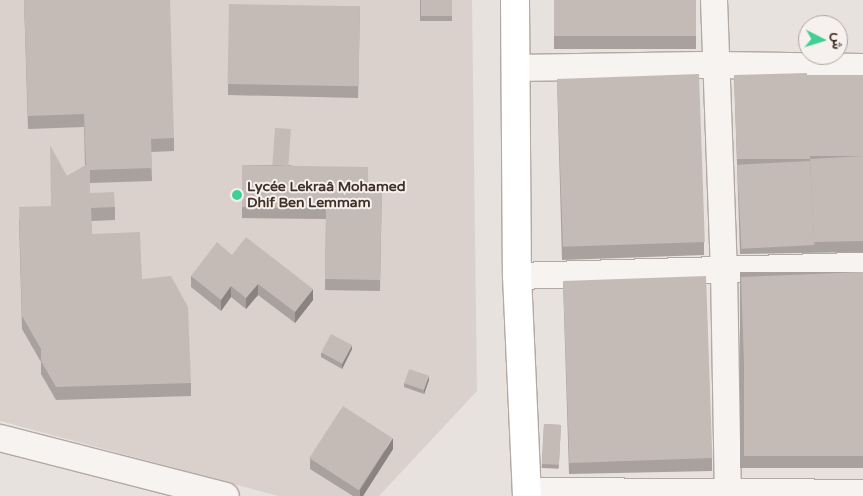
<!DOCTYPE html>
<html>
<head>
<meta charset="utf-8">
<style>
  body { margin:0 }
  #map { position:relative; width:863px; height:496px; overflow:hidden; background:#e8e2df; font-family:"Varela Round",Vazirmatn,sans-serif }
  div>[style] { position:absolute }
  .built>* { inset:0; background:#dad1cd }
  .roads { filter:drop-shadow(1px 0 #b2a9a4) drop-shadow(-1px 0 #b2a9a4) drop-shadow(0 1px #b2a9a4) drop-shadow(0 -1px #b2a9a4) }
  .street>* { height:26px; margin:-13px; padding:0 13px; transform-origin:13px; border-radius:13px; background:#f7f3f1 }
  .secondary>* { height:28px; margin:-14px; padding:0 14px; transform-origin:14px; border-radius:14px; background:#fff }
  .wall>* { inset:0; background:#a9a19d; transform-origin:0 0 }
  .shaded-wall>* { inset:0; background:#8a837f }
  .building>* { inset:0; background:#c5bbb6; transform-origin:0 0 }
  .dots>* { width:14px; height:14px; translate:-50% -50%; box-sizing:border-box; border:2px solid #f6f1ee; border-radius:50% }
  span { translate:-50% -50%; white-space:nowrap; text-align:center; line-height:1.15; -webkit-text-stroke:4px #f6f1ee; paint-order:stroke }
  .poi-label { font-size:14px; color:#403027; font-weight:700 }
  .left { translate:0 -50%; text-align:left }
  .north { position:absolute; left:798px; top:15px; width:50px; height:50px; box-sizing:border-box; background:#f6f1ee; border:1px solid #ada49e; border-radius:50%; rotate:95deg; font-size:14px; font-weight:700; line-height:20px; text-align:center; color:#403027 }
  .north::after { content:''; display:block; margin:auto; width:18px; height:22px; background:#41d093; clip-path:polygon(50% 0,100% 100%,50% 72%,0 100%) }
</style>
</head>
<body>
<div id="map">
  <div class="built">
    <div style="clip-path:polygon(0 0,472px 0,477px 391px,379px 496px,278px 496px,0 421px)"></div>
  </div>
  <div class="roads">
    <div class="street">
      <div style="left:714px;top:0;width:270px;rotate:87.9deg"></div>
      <div style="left:724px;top:270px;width:226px;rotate:89deg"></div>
      <div style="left:516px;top:68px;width:201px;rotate:-0.9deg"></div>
      <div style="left:717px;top:65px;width:146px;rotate:0.8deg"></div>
      <div style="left:517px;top:276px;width:346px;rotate:-1.7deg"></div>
      <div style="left:0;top:438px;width:233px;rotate:14.4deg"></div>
      <div style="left:527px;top:491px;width:336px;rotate:0.3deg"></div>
    </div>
    <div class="secondary">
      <div style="left:515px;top:0;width:276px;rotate:89.6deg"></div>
      <div style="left:517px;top:276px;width:220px;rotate:87.4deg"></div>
    </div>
  </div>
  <div class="wall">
    <div style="clip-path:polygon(24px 0,174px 138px,174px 151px,151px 152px,152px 181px,90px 183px,90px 193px,115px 207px,115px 220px,91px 221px,92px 234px,142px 279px,191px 383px,191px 396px,56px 400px,41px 374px,41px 362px,22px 329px,19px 220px,51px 206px,67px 176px,85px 166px,84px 127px,28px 129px)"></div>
    <div style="left:420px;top:0;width:32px;height:21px"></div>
    <div style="left:554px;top:0;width:142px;height:49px"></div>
    <div style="clip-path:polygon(360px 6px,358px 98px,228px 95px,228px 84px)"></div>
    <div style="clip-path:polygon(734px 75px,807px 76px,863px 75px,863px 252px,740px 254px)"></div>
    <div style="clip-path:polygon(557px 79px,704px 242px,704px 255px,562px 260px)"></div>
    <div style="clip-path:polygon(242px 165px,289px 165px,368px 184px,382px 185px,380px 291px,325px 290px,326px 219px,242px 218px)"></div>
    <div style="clip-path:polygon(232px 255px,313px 300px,295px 323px,258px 295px,246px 309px,231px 297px,221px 311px,191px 287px,191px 276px)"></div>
    <div style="left:863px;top:272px;width:196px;height:123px;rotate:90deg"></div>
    <div style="clip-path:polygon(563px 281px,712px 458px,712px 471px,569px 474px)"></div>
    <div style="clip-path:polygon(352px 349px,342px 369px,321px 357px,321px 353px)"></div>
    <div style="clip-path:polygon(429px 380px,424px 394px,404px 387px,404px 383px)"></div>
    <div style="left:544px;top:424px;width:17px;height:44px;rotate:3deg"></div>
    <div style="clip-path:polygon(393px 449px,363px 496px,353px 496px,310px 469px,310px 458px)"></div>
  </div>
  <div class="shaded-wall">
    <div style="clip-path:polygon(258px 284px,258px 295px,246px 309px,246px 298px)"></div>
    <div style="clip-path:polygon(231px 286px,231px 297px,221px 311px,221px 300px)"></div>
    <div style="clip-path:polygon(313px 289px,313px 300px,295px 323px,295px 312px)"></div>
    <div style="clip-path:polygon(352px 345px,352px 349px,342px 369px,342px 364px)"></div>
    <div style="clip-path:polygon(429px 376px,429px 380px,424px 394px,424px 390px)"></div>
    <div style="clip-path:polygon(393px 438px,393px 449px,363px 496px,360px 496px,360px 490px)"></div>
  </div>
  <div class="building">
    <div style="clip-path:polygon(24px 0,170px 0,174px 138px,151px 139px,152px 168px,90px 170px,90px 193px,114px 192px,115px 207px,91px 208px,92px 234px,140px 232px,142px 279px,171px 276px,188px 307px,191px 383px,56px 387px,41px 361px,41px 349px,22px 316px,19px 207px,51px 206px,50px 145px,67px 176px,86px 165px,84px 114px,28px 116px)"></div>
    <div style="left:421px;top:0;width:31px;height:16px"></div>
    <div style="left:554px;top:0;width:142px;height:36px"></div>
    <div style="left:229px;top:4px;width:131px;height:80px;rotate:1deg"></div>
    <div style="clip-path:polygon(807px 73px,810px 159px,863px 156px,863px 241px,814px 242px,810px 159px,737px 159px,734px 75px)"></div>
    <div style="left:699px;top:74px;width:168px;height:142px;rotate:88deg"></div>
    <div style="left:863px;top:75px;width:81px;height:56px;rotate:90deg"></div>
    <div style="left:275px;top:128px;width:16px;height:37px;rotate:4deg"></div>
    <div style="left:810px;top:161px;width:84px;height:73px;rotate:87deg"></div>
    <div style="clip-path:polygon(242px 165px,368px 167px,368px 184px,382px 185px,380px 280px,325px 279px,326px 208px,242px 207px)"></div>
    <div style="clip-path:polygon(246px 237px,313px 289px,295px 312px,258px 284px,246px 298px,231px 286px,221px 300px,191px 276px,217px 242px,232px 255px)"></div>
    <div style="clip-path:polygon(863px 272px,863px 359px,744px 361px,744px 363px,741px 277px)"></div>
    <div style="left:706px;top:276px;width:182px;height:143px;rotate:88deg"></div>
    <div style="left:331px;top:334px;width:24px;height:21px;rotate:28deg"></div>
    <div style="left:863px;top:359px;width:97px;height:119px;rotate:90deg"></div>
    <div style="left:409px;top:369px;width:21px;height:15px;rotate:19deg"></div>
    <div style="left:343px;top:406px;width:59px;height:62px;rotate:33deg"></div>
    <div style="left:544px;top:424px;width:17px;height:40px;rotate:3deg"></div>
  </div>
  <div class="dots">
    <div style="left:237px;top:195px;background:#41d093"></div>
  </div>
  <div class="poi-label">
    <span class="left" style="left:247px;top:195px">Lycée Lekraâ Mohamed<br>Dhif Ben Lemmam</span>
  </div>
  <div class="north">ش</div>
</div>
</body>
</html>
